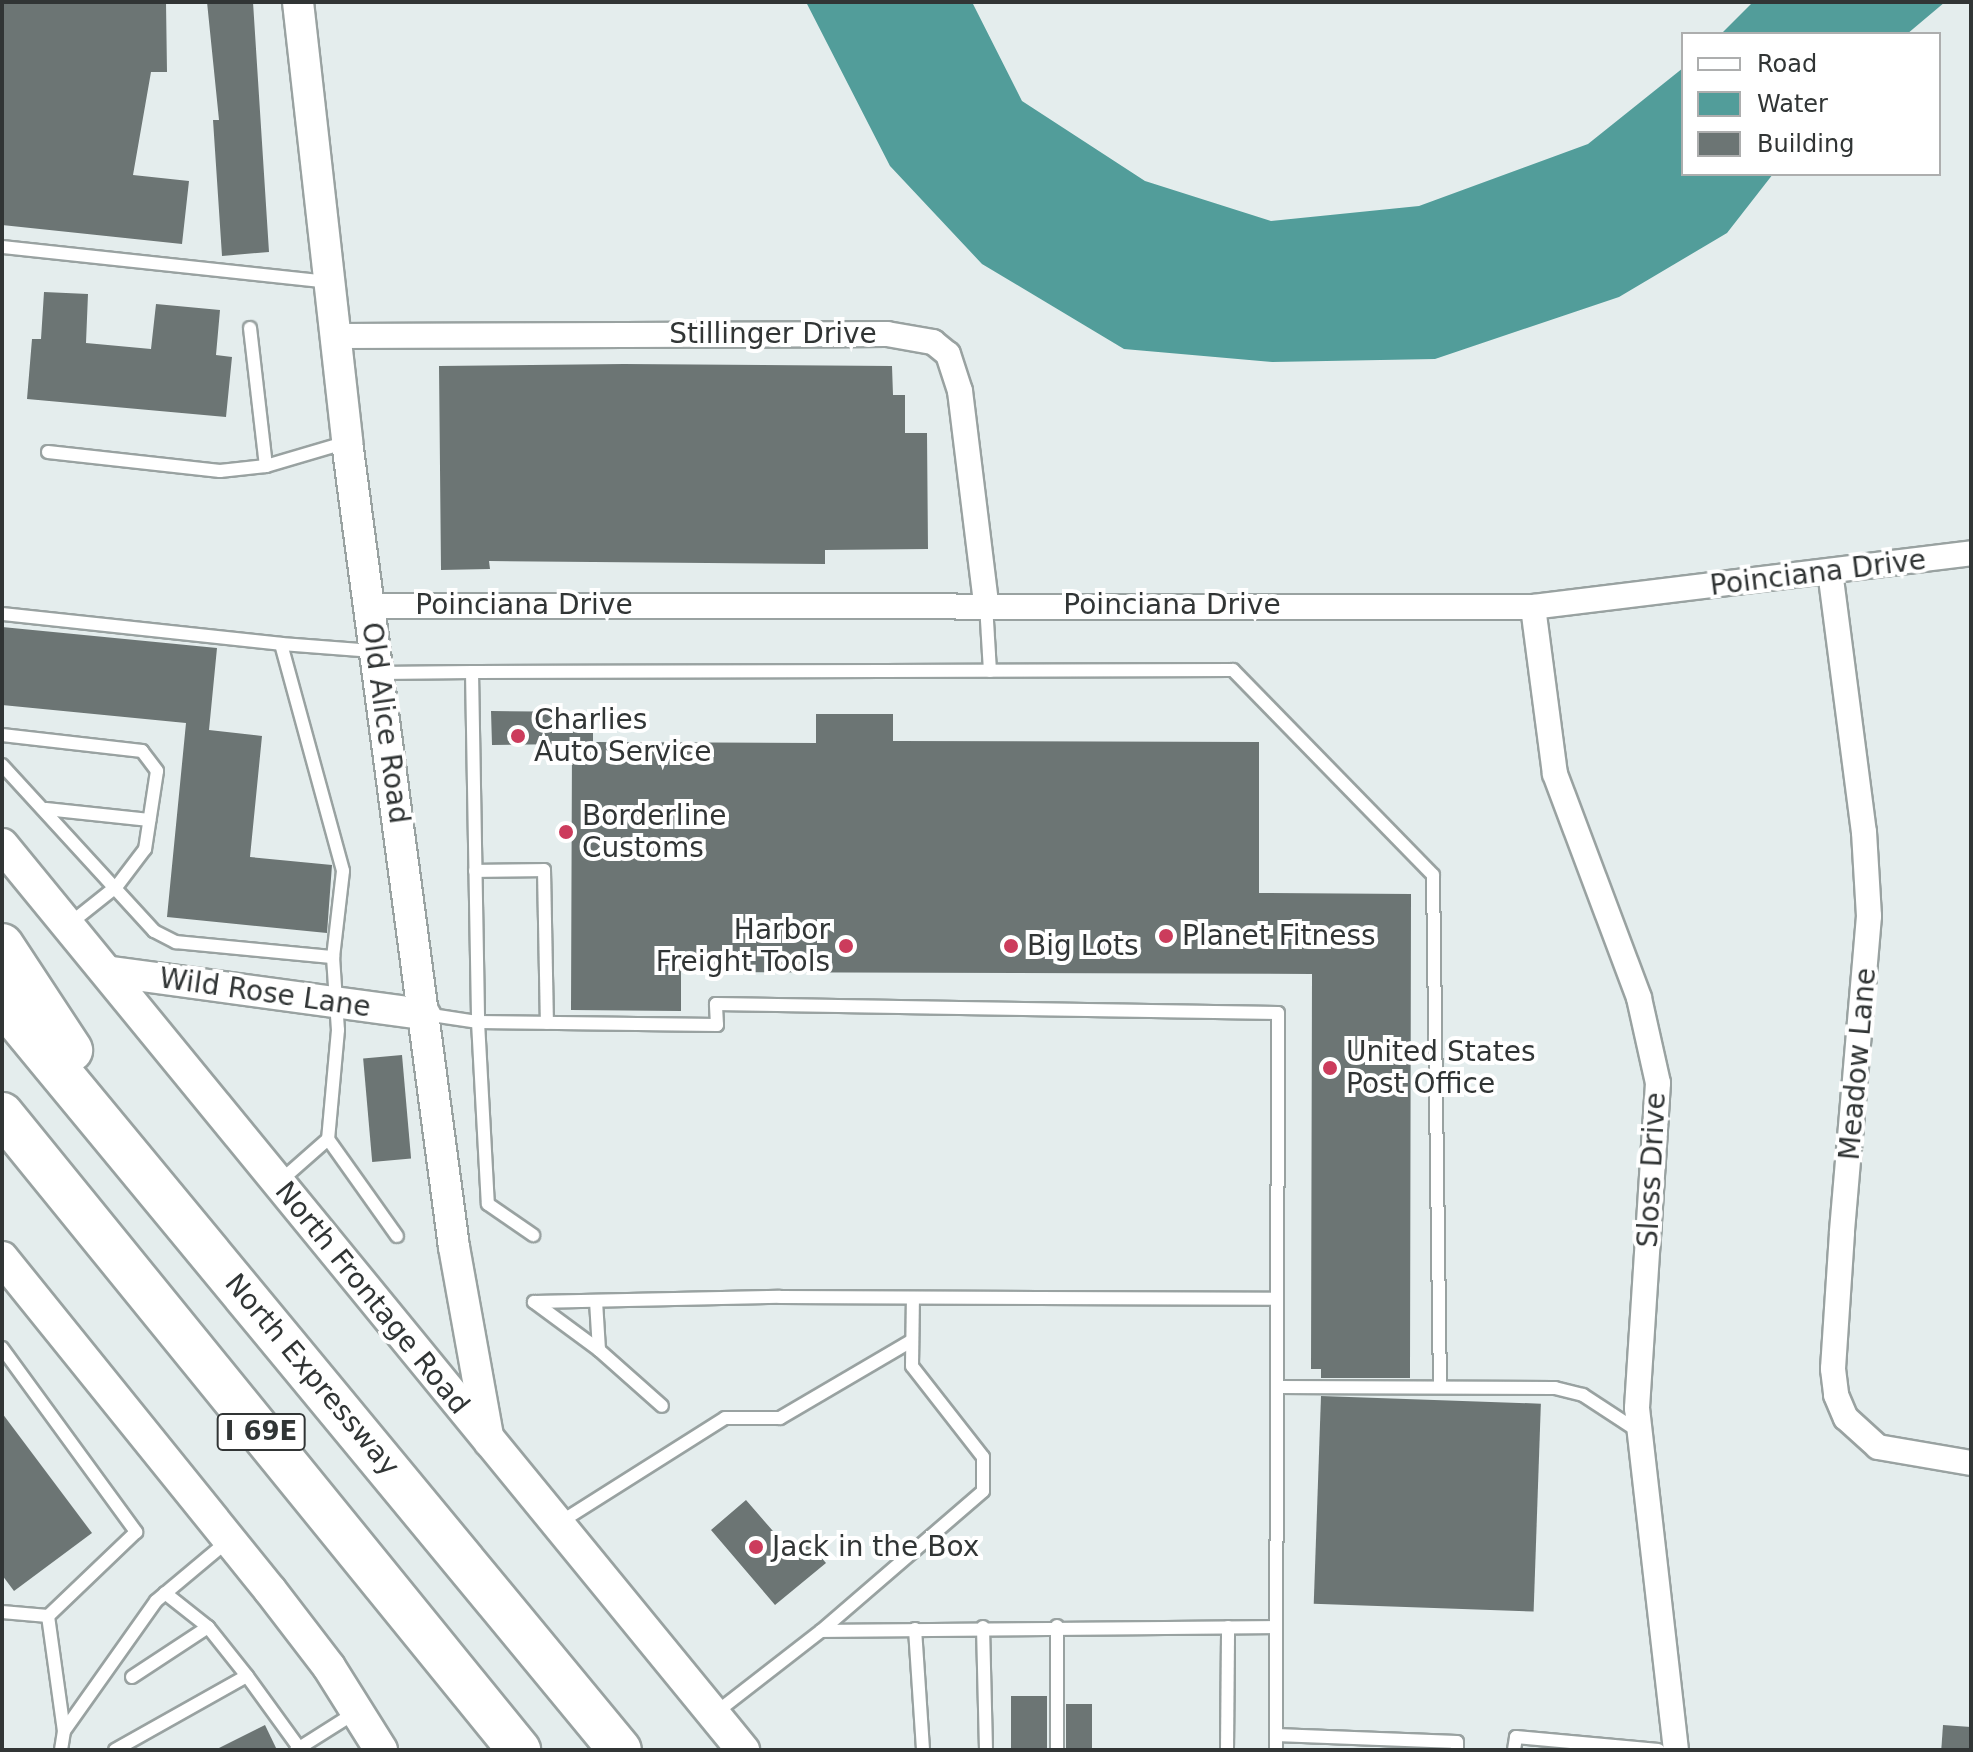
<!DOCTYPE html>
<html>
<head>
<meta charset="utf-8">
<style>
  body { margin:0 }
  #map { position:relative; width:1973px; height:1752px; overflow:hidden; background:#e4eded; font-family:"DejaVu Sans",sans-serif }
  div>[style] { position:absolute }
  .water>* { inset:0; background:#529d9a }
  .building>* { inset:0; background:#6c7574; transform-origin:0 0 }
  .roads { filter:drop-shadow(2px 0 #99a2a1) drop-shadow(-2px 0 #99a2a1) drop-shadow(0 2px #99a2a1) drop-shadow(0 -2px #99a2a1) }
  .service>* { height:12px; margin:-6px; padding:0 6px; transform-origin:6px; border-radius:6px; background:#fff }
  .minor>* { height:24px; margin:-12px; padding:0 12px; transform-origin:12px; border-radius:12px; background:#fff }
  .tertiary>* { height:30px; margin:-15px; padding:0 15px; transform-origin:15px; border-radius:15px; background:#fff }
  .secondary>* { height:32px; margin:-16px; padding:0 16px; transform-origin:16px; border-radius:16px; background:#fff }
  .motorway>* { height:42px; margin:-21px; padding:0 21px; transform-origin:21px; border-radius:21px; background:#fff }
  .dots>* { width:22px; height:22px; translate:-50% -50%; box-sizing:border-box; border:4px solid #fff; border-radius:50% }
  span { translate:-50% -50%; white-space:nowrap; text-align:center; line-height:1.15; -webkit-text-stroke:8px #fff; paint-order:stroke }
  .shield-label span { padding:2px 6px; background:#fff; border:2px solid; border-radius:6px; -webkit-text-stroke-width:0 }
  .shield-label { font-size:26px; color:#313535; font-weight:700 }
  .street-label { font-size:28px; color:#313535 }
  .poi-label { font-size:28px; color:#313535 }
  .left { translate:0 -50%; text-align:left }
  .right { translate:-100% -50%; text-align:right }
  .frame { position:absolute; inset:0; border:4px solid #313535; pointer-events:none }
  .legend { position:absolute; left:1681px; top:32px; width:260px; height:144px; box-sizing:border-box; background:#fff; border:2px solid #adaeae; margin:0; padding:10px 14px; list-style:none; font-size:24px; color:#313535 }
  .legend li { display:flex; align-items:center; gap:16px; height:40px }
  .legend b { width:40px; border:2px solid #adaeae }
</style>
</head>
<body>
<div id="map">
  <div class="water">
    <div style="clip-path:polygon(806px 2px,972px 2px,1022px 101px,1145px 181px,1271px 221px,1419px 206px,1588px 144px,1683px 68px,1683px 174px,1773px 174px,1727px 233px,1619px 297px,1435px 359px,1272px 362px,1124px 349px,982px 264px,890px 166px)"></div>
    <div style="clip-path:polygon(1753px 2px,1945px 2px,1907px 34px,1721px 34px)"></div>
  </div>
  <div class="building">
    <div style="clip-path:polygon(2px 2px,166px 2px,167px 72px,151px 72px,133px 175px,189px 181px,182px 244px,2px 225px)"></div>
    <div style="clip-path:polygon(207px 2px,253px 2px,269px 252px,222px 256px,213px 120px,219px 120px)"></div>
    <div style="clip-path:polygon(44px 292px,88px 294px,86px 343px,151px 349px,156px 304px,220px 310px,216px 355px,232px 357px,226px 417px,27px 399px,32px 339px,41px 339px)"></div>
    <div style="clip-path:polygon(624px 364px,892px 366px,893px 395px,905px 395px,905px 433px,927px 433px,928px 549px,825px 550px,825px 564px,489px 561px,490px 569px,441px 570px,439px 366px)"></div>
    <div style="clip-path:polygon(2px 627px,217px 648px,209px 730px,262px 736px,250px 857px,332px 865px,327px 933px,167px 917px,186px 723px,2px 705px)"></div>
    <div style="clip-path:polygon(491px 711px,593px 712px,593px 742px,816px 743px,816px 714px,893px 714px,893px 741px,1259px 742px,1259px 893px,1411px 894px,1410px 1378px,1321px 1378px,1321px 1369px,1311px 1369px,1312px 974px,681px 972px,681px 1011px,571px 1010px,572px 744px,492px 745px)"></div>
    <div style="left:402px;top:1055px;width:104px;height:39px;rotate:85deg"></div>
    <div style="left:1321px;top:1396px;width:220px;height:208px;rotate:2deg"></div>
    <div style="clip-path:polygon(2px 1413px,92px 1533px,14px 1591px,2px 1575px)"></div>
    <div style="clip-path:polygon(746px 1500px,792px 1553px,807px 1541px,826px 1563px,775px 1605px,711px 1530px)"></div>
    <div style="left:1011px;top:1696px;width:36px;height:54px"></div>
    <div style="left:1066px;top:1704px;width:26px;height:46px"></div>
    <div style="clip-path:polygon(265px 1725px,277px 1750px,215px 1750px)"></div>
    <div style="left:1943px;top:1725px;width:28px;height:25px;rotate:4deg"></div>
  </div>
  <div class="roads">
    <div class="service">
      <div style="left:2px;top:247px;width:329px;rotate:6.1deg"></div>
      <div style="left:250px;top:328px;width:139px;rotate:83.4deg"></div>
      <div style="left:48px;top:452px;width:173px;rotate:6.3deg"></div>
      <div style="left:220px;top:471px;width:46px;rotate:-6.2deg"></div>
      <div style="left:266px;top:466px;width:84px;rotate:-16.5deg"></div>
      <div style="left:986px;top:604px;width:67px;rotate:86.6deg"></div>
      <div style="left:2px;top:614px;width:281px;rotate:6.1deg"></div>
      <div style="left:281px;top:644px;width:235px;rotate:74.7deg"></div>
      <div style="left:343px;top:871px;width:87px;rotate:96.6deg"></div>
      <div style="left:333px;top:957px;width:73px;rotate:86.1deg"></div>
      <div style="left:338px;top:1030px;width:109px;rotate:95.2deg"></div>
      <div style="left:328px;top:1139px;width:65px;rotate:138.7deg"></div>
      <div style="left:281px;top:644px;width:93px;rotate:4.3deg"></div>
      <div style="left:472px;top:672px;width:761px;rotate:-0.15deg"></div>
      <div style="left:1233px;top:670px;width:286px;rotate:45.7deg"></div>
      <div style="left:1433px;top:875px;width:512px;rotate:89.22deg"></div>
      <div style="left:379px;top:673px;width:93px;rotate:-0.6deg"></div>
      <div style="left:472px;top:672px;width:350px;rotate:89deg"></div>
      <div style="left:478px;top:1022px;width:182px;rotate:86.9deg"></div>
      <div style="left:488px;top:1204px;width:55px;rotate:34.6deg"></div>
      <div style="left:2px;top:735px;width:141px;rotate:6.5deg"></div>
      <div style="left:142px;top:751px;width:25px;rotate:53deg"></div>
      <div style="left:157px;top:771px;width:79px;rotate:98.7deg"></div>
      <div style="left:145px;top:849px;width:46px;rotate:127.1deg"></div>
      <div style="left:117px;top:886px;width:63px;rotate:141.5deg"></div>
      <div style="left:2px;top:765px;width:225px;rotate:47.5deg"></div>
      <div style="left:154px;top:931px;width:25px;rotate:27deg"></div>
      <div style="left:176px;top:942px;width:158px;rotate:5.5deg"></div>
      <div style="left:46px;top:809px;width:104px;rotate:6.1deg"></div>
      <div style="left:475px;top:871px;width:69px;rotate:-0.8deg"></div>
      <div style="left:544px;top:870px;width:153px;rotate:88.9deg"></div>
      <div style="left:425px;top:1014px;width:54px;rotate:8.6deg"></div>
      <div style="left:478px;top:1022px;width:239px;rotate:0.7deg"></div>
      <div style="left:717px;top:1025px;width:21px;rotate:-93deg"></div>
      <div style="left:716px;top:1004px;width:562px;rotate:0.92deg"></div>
      <div style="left:1278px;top:1013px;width:737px;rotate:90.16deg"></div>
      <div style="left:328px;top:1139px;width:119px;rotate:54.6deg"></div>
      <div style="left:596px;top:1301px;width:49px;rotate:86.5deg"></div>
      <div style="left:599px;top:1350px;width:84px;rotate:41.6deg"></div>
      <div style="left:534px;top:1302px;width:246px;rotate:-1.2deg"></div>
      <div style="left:780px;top:1297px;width:497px;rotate:0.2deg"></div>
      <div style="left:534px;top:1302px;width:81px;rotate:36.4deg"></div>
      <div style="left:2px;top:1348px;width:228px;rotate:53.9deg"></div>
      <div style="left:136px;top:1532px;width:122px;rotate:136.3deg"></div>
      <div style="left:1277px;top:1387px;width:278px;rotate:0.2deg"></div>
      <div style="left:1555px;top:1388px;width:29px;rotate:14deg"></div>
      <div style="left:1583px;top:1395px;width:66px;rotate:33.2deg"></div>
      <div style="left:559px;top:1523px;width:196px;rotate:-32.3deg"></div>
      <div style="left:725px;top:1418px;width:55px"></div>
      <div style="left:780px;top:1418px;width:152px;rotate:-30.4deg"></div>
      <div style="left:165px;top:1593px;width:55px;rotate:38.3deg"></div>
      <div style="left:2px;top:1612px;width:46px;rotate:5deg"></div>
      <div style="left:48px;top:1616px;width:116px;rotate:82.1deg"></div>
      <div style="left:1057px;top:1626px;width:124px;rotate:90deg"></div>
      <div style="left:983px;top:1627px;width:123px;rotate:88.6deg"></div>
      <div style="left:915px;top:1629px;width:121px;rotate:86.2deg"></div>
      <div style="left:821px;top:1631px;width:214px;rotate:-40.8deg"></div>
      <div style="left:983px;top:1491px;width:34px;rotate:-90deg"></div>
      <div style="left:983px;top:1457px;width:115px;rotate:-128deg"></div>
      <div style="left:912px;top:1366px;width:68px;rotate:-89.2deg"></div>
      <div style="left:132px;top:1677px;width:91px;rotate:-33.3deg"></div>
      <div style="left:208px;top:1627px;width:63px;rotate:51.5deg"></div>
      <div style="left:714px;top:1714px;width:135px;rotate:-37.8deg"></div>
      <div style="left:821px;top:1631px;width:455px;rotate:-0.5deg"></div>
      <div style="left:1276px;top:1735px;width:181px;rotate:2.2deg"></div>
      <div style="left:1457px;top:1742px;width:8px;rotate:90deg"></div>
      <div style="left:61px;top:1750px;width:19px;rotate:-81deg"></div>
      <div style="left:64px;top:1731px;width:159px;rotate:-54.7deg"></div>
      <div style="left:156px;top:1601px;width:95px;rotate:-39.9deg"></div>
      <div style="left:115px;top:1750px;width:151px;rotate:-29.3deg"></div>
      <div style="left:247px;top:1676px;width:85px;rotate:54.1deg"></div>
      <div style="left:296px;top:1750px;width:71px;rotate:-32.3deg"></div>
      <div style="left:1227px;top:1750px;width:123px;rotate:-89.5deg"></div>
      <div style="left:1514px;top:1750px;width:13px;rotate:-81deg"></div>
      <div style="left:1516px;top:1737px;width:143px;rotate:5.2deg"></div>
    </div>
    <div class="minor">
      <div style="left:339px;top:336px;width:548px;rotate:-0.21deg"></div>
      <div style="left:887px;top:334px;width:47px;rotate:9.9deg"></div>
      <div style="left:933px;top:342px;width:19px;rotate:39deg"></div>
      <div style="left:948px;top:354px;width:39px;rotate:72deg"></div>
      <div style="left:960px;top:391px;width:215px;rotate:83deg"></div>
      <div style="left:1830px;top:571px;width:263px;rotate:82.6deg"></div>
      <div style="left:1864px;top:832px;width:84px;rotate:86.6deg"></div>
      <div style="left:1869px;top:916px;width:318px;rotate:94.9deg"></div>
      <div style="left:1842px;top:1233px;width:136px;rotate:93.8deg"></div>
      <div style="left:1833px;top:1369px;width:26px;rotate:83deg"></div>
      <div style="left:1836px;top:1395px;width:25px;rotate:67deg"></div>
      <div style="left:1846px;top:1418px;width:43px;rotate:42.2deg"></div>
      <div style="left:1878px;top:1447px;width:94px;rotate:9.8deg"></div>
      <div style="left:369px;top:606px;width:1164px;rotate:0.05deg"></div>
      <div style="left:1533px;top:607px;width:441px;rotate:-7deg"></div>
      <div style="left:1533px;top:607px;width:168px;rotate:82.5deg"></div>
      <div style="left:1555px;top:774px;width:239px;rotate:69.4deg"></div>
      <div style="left:1639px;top:998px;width:87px;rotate:77.4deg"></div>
      <div style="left:1658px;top:1083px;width:326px;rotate:93.7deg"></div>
      <div style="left:1637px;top:1408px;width:344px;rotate:83.5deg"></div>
    </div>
    <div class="tertiary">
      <div style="left:298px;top:2px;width:443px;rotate:83.6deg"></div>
      <div style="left:347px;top:442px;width:812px;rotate:82.43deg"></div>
      <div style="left:454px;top:1247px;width:198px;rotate:79.8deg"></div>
      <div style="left:105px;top:971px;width:323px;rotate:7.7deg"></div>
    </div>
    <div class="secondary">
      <div style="left:2px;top:845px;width:1170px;rotate:50.69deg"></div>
      <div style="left:2px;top:1258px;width:427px;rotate:51.1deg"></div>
      <div style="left:270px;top:1590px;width:97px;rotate:52.5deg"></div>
      <div style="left:329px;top:1667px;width:98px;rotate:57.9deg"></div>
    </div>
    <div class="motorway">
      <div style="left:2px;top:945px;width:126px;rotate:56.7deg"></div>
      <div style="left:2px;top:1002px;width:970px;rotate:50.44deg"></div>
      <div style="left:2px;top:1114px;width:820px;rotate:50.89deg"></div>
    </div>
  </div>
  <div class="dots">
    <div style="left:518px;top:736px;background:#cc3c5c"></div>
    <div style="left:566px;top:832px;background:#cc3c5c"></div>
    <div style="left:1166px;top:936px;background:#cc3c5c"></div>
    <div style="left:846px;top:946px;background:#cc3c5c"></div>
    <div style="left:1011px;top:946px;background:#cc3c5c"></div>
    <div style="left:1330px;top:1068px;background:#cc3c5c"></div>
    <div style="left:756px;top:1547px;background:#cc3c5c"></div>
  </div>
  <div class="shield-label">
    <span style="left:261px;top:1432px">I 69E</span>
  </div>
  <div class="street-label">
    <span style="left:773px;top:334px">Stillinger Drive</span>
    <span style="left:1818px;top:573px;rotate:-7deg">Poinciana Drive</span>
    <span style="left:524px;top:605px">Poinciana Drive</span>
    <span style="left:1172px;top:605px">Poinciana Drive</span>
    <span style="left:385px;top:723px;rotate:82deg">Old Alice Road</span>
    <span style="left:265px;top:993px;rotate:8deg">Wild Rose Lane</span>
    <span style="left:1858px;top:1064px;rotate:-85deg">Meadow Lane</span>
    <span style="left:1652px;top:1170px;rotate:-87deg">Sloss Drive</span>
    <span style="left:372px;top:1298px;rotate:51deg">North Frontage Road</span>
    <span style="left:312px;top:1375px;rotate:50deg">North Expressway</span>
  </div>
  <div class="poi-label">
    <span class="left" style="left:534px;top:736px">Charlies<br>Auto Service</span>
    <span class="left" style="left:582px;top:832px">Borderline<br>Customs</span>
    <span class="right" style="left:830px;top:946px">Harbor<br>Freight Tools</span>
    <span class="left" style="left:1182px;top:936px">Planet Fitness</span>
    <span class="left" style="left:1027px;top:946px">Big Lots</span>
    <span class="left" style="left:1346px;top:1068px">United States<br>Post Office</span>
    <span class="left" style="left:772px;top:1547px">Jack in the Box</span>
  </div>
  <div class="frame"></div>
  <ul class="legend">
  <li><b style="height:10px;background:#fff"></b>Road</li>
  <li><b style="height:22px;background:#529d9a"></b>Water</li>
  <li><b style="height:22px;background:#6c7574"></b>Building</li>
  </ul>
</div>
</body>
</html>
